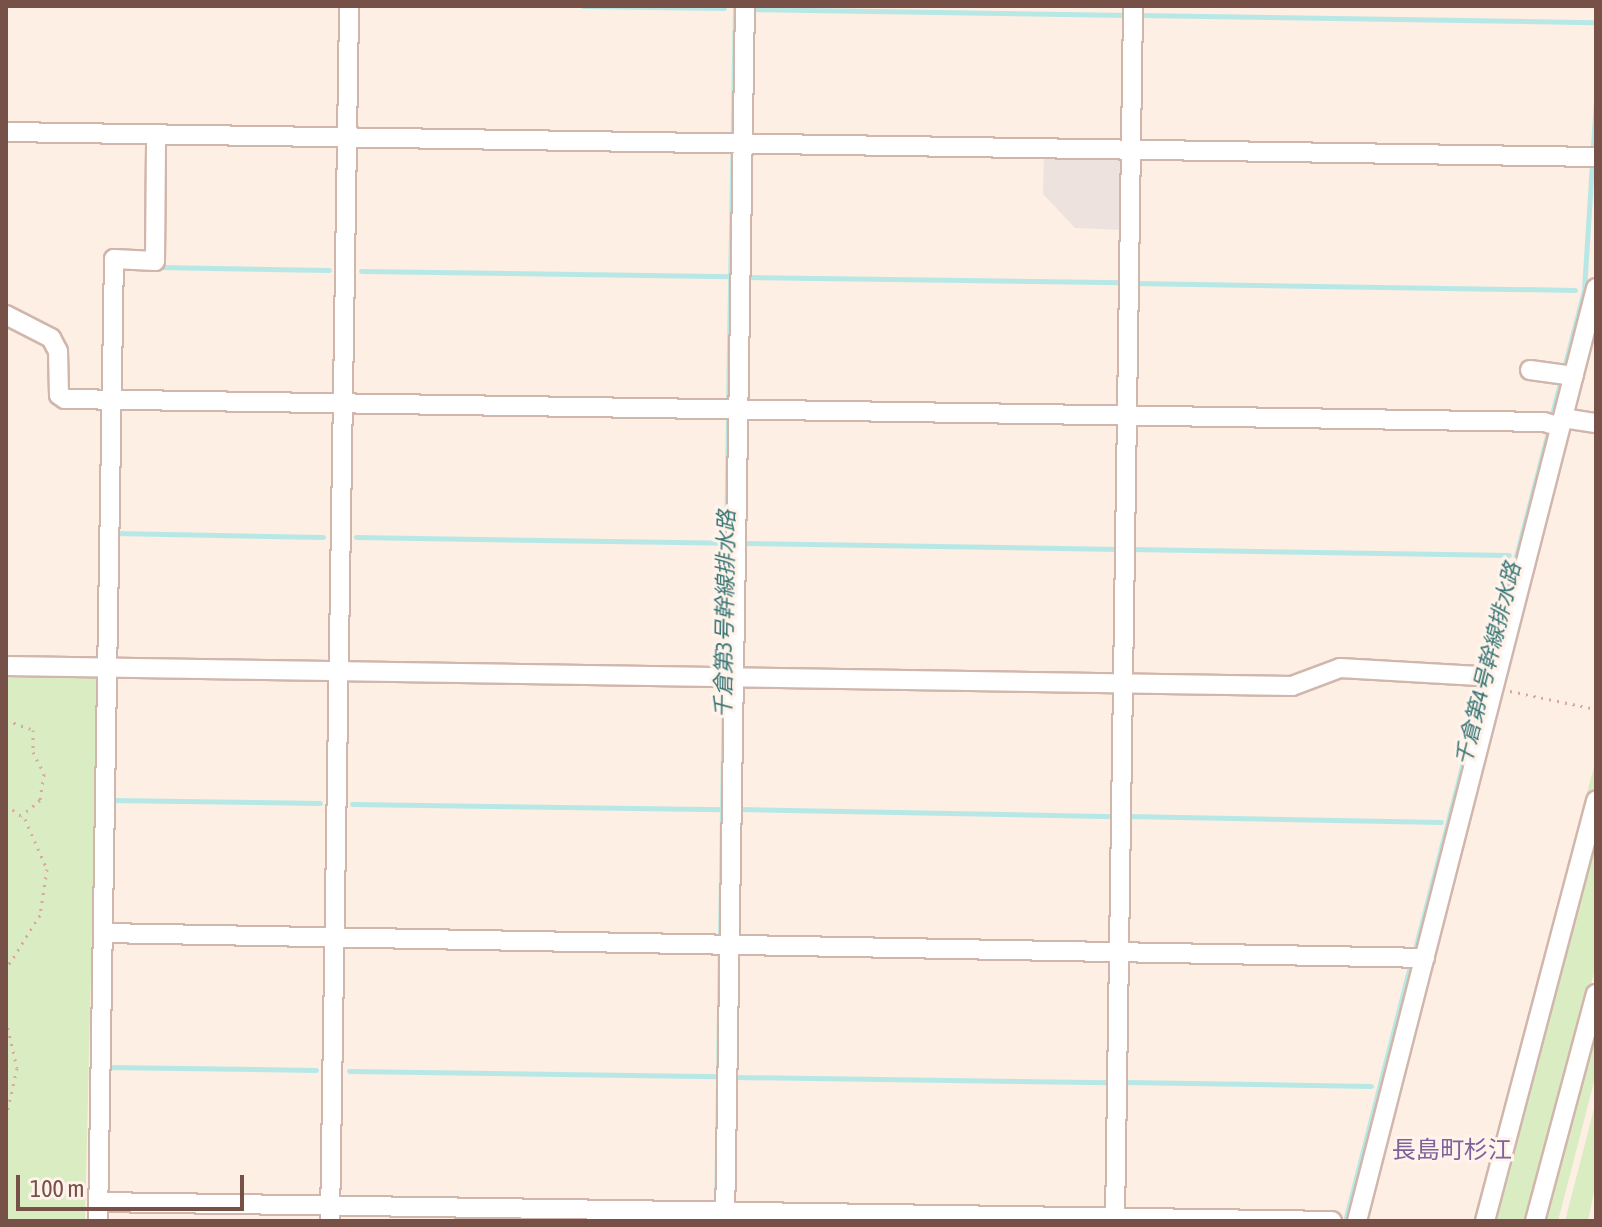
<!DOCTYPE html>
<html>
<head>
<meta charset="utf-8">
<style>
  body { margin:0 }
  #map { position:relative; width:1602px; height:1227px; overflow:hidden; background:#fdefe3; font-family:"Asap Condensed","Noto Sans JP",sans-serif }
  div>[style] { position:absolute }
  .industrial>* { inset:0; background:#ede2de }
  .green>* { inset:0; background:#daecc1 }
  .stream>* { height:5px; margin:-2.5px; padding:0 2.5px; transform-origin:2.5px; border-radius:2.5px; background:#b7e8e6 }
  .path>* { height:3px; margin-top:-1.5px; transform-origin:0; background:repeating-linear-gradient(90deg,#d9a99d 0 2px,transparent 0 8px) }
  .roads { filter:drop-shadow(2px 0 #d1b6ac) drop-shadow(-2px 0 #d1b6ac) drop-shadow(0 2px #d1b6ac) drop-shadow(0 -2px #d1b6ac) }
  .minor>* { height:18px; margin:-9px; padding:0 9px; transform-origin:9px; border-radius:9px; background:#fff }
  span { translate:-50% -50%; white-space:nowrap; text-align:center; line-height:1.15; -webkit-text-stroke:6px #fff3eb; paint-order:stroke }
  .water-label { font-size:22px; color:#387675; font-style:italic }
  .quarter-label { font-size:24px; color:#7e639b }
  .frame { position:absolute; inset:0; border:8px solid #775048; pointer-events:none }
  .scale { position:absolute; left:16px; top:1175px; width:228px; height:36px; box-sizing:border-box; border:4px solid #775048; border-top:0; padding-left:10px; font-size:24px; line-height:28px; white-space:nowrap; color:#775048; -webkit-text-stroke:6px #fff3eb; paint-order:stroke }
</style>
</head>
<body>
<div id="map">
  <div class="industrial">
    <div style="clip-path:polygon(1044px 153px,1114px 155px,1127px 168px,1125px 230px,1075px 228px,1043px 194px)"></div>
  </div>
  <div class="green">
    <div style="clip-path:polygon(6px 672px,94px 673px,98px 680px,85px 1221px,6px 1221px)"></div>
    <div style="clip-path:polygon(1596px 759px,1596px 784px,1482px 1221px,1473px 1221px)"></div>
    <div style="clip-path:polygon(1596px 817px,1596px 965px,1529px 1221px,1490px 1221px)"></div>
    <div style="clip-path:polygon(1596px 1018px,1596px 1074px,1558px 1221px,1543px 1221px)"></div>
    <div style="clip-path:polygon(1596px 1101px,1596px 1182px,1588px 1221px,1565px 1221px)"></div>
  </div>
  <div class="stream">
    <div style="left:583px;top:6px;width:141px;rotate:0.8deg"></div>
    <div style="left:750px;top:9px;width:377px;rotate:0.9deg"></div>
    <div style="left:1138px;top:15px;width:455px;rotate:0.9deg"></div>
    <div style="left:156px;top:267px;width:173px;rotate:1deg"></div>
    <div style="left:361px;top:271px;width:371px;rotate:0.8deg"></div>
    <div style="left:747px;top:277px;width:375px;rotate:0.8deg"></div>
    <div style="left:1134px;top:283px;width:441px;rotate:0.9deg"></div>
    <div style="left:728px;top:404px;width:398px;rotate:-89deg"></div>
    <div style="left:1551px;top:418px;width:132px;rotate:-75.5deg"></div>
    <div style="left:1584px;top:290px;width:189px;rotate:-86.4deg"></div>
    <div style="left:115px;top:533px;width:208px;rotate:1.1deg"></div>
    <div style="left:356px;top:537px;width:371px;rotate:0.9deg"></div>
    <div style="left:743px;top:543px;width:376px;rotate:0.9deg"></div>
    <div style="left:1131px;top:549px;width:378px;rotate:0.9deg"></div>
    <div style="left:724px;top:672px;width:258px;rotate:-89.1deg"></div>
    <div style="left:110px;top:800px;width:210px;rotate:0.8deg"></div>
    <div style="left:352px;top:804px;width:371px;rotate:0.8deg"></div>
    <div style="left:738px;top:809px;width:377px;rotate:1.1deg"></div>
    <div style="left:1127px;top:816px;width:314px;rotate:1.1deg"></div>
    <div style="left:720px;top:940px;width:258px;rotate:-89.1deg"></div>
    <div style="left:1414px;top:953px;width:542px;rotate:-75.58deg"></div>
    <div style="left:105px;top:1067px;width:211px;rotate:0.8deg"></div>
    <div style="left:349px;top:1071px;width:371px;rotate:0.8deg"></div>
    <div style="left:736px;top:1077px;width:373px;rotate:0.8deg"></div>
    <div style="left:1123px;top:1082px;width:248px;rotate:0.9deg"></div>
    <div style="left:716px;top:1221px;width:271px;rotate:-89.2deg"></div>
    <div style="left:1345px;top:1221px;width:267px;rotate:-75.7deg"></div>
  </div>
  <div class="path">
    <div style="left:1510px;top:691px;width:88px;rotate:11.8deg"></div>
    <div style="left:6px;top:720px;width:29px;rotate:20deg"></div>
    <div style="left:33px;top:730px;width:22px;rotate:90deg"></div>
    <div style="left:33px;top:752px;width:25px;rotate:63deg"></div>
    <div style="left:44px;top:774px;width:26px;rotate:99deg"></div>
    <div style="left:40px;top:800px;width:25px;rotate:140deg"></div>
    <div style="left:6px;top:805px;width:24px;rotate:36deg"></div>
    <div style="left:25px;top:819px;width:55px;rotate:66.3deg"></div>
    <div style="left:47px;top:869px;width:47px;rotate:98.7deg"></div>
    <div style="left:40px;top:915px;width:64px;rotate:122.2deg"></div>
    <div style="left:6px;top:1020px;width:49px;rotate:77.1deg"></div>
    <div style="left:17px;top:1068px;width:50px;rotate:102.7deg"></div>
  </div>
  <div class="roads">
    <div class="minor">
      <div style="left:6px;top:132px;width:1590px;rotate:0.9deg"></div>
      <div style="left:6px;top:315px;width:51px;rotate:27.1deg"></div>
      <div style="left:51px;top:338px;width:15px;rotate:62deg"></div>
      <div style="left:58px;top:351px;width:44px;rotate:88.7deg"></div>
      <div style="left:59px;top:395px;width:7px;rotate:34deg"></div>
      <div style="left:65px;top:399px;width:1479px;rotate:0.89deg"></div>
      <div style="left:1544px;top:422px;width:17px;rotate:17deg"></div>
      <div style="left:1530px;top:370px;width:44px;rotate:7.8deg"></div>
      <div style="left:1563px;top:418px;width:33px;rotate:9deg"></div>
      <div style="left:6px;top:666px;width:1286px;rotate:0.89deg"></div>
      <div style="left:1292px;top:686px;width:51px;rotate:-20.6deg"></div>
      <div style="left:1340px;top:668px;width:156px;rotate:3.3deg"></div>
      <div style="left:103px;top:933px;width:1322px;rotate:1.08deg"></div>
      <div style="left:98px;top:1202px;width:1234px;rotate:0.88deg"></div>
      <div style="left:98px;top:1221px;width:962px;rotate:-89.05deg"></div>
      <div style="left:114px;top:259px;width:41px;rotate:2.8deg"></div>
      <div style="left:155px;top:261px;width:127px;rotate:-89.5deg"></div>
      <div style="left:330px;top:1221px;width:1215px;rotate:-89.1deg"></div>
      <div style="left:725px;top:1221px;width:1215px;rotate:-89.06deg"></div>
      <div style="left:1115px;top:1221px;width:1215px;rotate:-89.15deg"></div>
      <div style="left:1357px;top:1221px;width:963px;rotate:-75.63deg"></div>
      <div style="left:1485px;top:1221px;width:435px;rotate:-75.2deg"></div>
      <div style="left:1535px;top:1221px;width:235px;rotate:-75deg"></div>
    </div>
  </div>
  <div class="water-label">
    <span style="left:725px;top:614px;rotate:-89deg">千倉第3号幹線排水路</span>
    <span style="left:1488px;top:664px;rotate:-76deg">千倉第4号幹線排水路</span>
  </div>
  <div class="quarter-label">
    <span style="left:1452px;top:1150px">長島町杉江</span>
  </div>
  <div class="frame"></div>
  <div class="scale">100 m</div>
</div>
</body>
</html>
